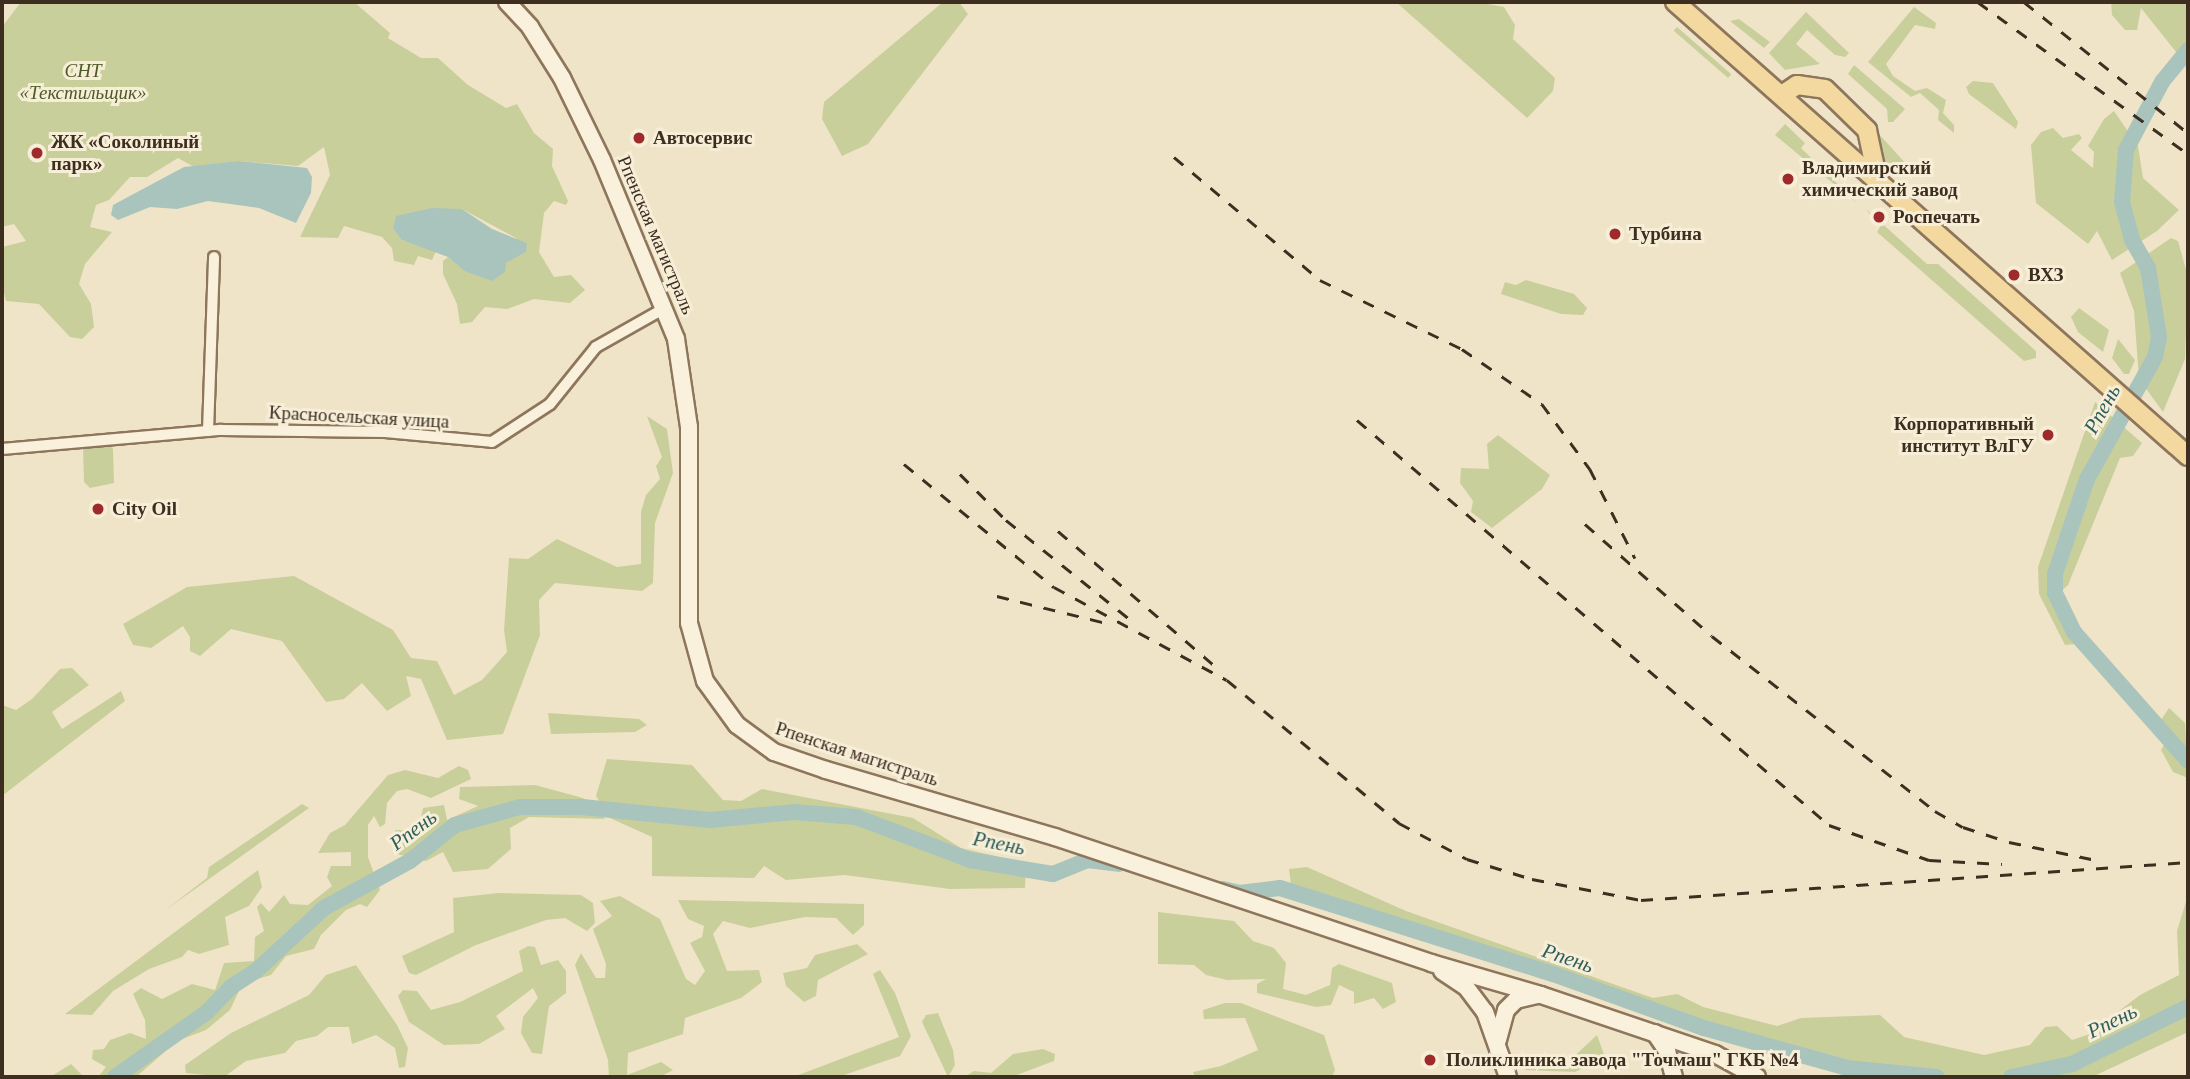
<!DOCTYPE html>
<html>
<head>
<meta charset="utf-8">
<style>
  body { margin:0 }
  #map { position:relative; width:2190px; height:1079px; overflow:hidden; background:#f0e4c8; font-family:Georgia,serif }
  div>[style] { position:absolute }
  .green>* { inset:0; background:#c9cf9b; transform-origin:0 0 }
  .water>* { inset:0; background:#a9c4bc }
  .river>* { height:16px; margin:-8px; padding:0 8px; transform-origin:8px; border-radius:8px; background:#a9c4bc }
  .roads { filter:drop-shadow(2px 0 #8d765c) drop-shadow(-2px 0 #8d765c) drop-shadow(0 2px #8d765c) drop-shadow(0 -2px #8d765c) }
  .street>* { height:10px; margin:-5px; padding:0 5px; transform-origin:5px; border-radius:5px; background:#faf1dc }
  .secondary>* { height:16px; margin:-8px; padding:0 8px; transform-origin:8px; border-radius:8px; background:#faf1dc }
  .primary>* { height:18px; margin:-9px; padding:0 9px; transform-origin:9px; border-radius:9px; background:#f3d9a0 }
  .rail>* { height:2.5px; margin-top:-1.25px; transform-origin:0; background:repeating-linear-gradient(90deg,#3d2e20 0 12px,transparent 0 24px) }
  .dots>* { width:19px; height:19px; translate:-50% -50%; box-sizing:border-box; border:4px solid #f7eed8; border-radius:50% }
  span { translate:-50% -50%; white-space:nowrap; text-align:center; line-height:1.15; -webkit-text-stroke:6px #f7eed8; paint-order:stroke }
  .park-label { font-size:19px; color:#4d5a26; font-style:italic }
  .poi-label { font-size:19px; color:#3d2e20; font-weight:700 }
  .left { translate:0 -50%; text-align:left }
  .right { translate:-100% -50%; text-align:right }
  .street-label { font-size:19px; color:#3d2e20 }
  .water-label { font-size:21px; color:#2f5d5a; font-style:italic }
  .frame { position:absolute; inset:0; border:4px solid #3d2e20; pointer-events:none }
</style>
</head>
<body>
<div id="map">
  <div class="green">
    <div style="clip-path:polygon(21px 2px,354px 2px,390px 33px,388px 38px,421px 58px,438px 58px,468px 85px,506px 108px,517px 104px,534px 133px,553px 149px,552px 166px,568px 201px,566px 205px,554px 201px,544px 213px,539px 252px,554px 277px,571px 275px,585px 290px,570px 303px,534px 299px,507px 309px,485px 307px,472px 322px,460px 324px,457px 304px,443px 274px,443px 261px,448px 257px,464px 271px,484px 276px,525px 252px,516px 238px,462px 209px,402px 240px,436px 251px,432px 260px,418px 256px,414px 265px,394px 261px,392px 248px,382px 237px,344px 226px,338px 238px,300px 237px,330px 175px,324px 147px,298px 166px,238px 161px,194px 167px,178px 158px,147px 177px,130px 177px,109px 200px,96px 205px,90px 227px,112px 232px,85px 264px,79px 284px,91px 304px,94px 327px,82px 339px,70px 337px,39px 304px,6px 301px,2px 284px,2px 247px,26px 241px,14px 224px,2px 227px,2px 27px)"></div>
    <div style="clip-path:polygon(943px 2px,959px 2px,968px 14px,868px 144px,842px 156px,822px 119px,824px 102px)"></div>
    <div style="clip-path:polygon(1396px 2px,1477px 2px,1504px 7px,1515px 25px,1513px 39px,1555px 78px,1553px 91px,1527px 118px)"></div>
    <div style="clip-path:polygon(2111px 2px,2182px 2px,2188px 6px,2188px 67px,2141px 8px,2137px 30px,2125px 30px,2112px 15px)"></div>
    <div style="clip-path:polygon(1914px 7px,1936px 23px,1935px 29px,1915px 25px,1886px 64px,1893px 76px,1915px 91px,1927px 88px,1946px 100px,1943px 113px,1954px 125px,1954px 133px,1938px 120px,1939px 110px,1920px 93px,1911px 97px,1868px 62px)"></div>
    <div style="clip-path:polygon(1806px 12px,1849px 53px,1845px 57px,1835px 55px,1807px 30px,1796px 44px,1820px 64px,1785px 70px,1769px 53px)"></div>
    <div style="clip-path:polygon(1739px 19px,1770px 42px,1764px 48px,1730px 21px)"></div>
    <div style="left:1677px;top:27px;width:72px;height:5px;rotate:41deg"></div>
    <div style="clip-path:polygon(1854px 65px,1905px 109px,1893px 122px,1888px 122px,1887px 109px,1848px 74px)"></div>
    <div style="clip-path:polygon(1973px 81px,1993px 83px,2018px 122px,2016px 129px,1969px 94px,1966px 87px)"></div>
    <div style="clip-path:polygon(2114px 111px,2138px 146px,2143px 178px,2179px 210px,2157px 231px,2112px 260px,2097px 231px,2088px 244px,2036px 203px,2031px 145px,2041px 132px,2053px 128px,2063px 138px,2079px 134px,2082px 138px,2071px 150px,2093px 168px,2094px 152px,2088px 146px,2104px 119px)"></div>
    <div style="clip-path:polygon(1785px 124px,1805px 143px,1801px 148px,1858px 204px,1775px 135px)"></div>
    <div style="clip-path:polygon(1879px 134px,1907px 165px,1904px 174px,1895px 174px,1880px 158px)"></div>
    <div style="clip-path:polygon(1866px 209px,1927px 264px,1938px 264px,2036px 351px,2036px 358px,2024px 361px,1877px 232px,1880px 227px)"></div>
    <div style="clip-path:polygon(2171px 238px,2178px 241px,2188px 277px,2185px 359px,2163px 412px,2139px 379px,2134px 311px,2120px 273px)"></div>
    <div style="clip-path:polygon(1526px 280px,1574px 294px,1587px 308px,1583px 315px,1561px 314px,1501px 294px,1505px 282px,1516px 285px)"></div>
    <div style="clip-path:polygon(2079px 308px,2109px 330px,2103px 352px,2078px 332px,2071px 317px)"></div>
    <div style="clip-path:polygon(2118px 339px,2135px 360px,2129px 374px,2124px 374px,2112px 358px)"></div>
    <div style="clip-path:polygon(2095px 402px,2142px 443px,2133px 456px,2120px 458px,2068px 585px,2058px 594px,2070px 618px,2098px 652px,2098px 658px,2091px 658px,2077px 644px,2065px 645px,2039px 594px,2038px 567px)"></div>
    <div style="clip-path:polygon(647px 416px,667px 429px,673px 473px,655px 523px,653px 583px,642px 591px,555px 583px,539px 600px,540px 635px,503px 734px,447px 740px,421px 679px,406px 676px,411px 696px,387px 711px,362px 683px,344px 699px,326px 702px,282px 641px,231px 629px,200px 656px,190px 651px,190px 637px,183px 626px,151px 648px,133px 645px,123px 624px,187px 587px,294px 576px,393px 630px,411px 658px,437px 661px,454px 695px,482px 680px,507px 652px,504px 630px,509px 558px,528px 559px,557px 539px,617px 567px,641px 564px,641px 512px,646px 495px,660px 479px,656px 466px,662px 457px)"></div>
    <div style="clip-path:polygon(1498px 435px,1550px 475px,1542px 489px,1492px 528px,1471px 512px,1473px 501px,1460px 483px,1461px 468px,1489px 469px,1487px 444px)"></div>
    <div style="clip-path:polygon(107px 441px,113px 449px,114px 483px,90px 488px,84px 482px,83px 449px,86px 443px)"></div>
    <div style="clip-path:polygon(72px 668px,89px 685px,52px 712px,62px 729px,121px 691px,125px 701px,2px 796px,2px 705px,16px 710px,32px 699px,60px 669px)"></div>
    <div style="clip-path:polygon(2169px 708px,2185px 723px,2188px 778px,2173px 772px,2161px 750px,2165px 743px,2184px 751px,2184px 746px,2159px 723px)"></div>
    <div style="clip-path:polygon(548px 713px,639px 719px,647px 725px,635px 732px,551px 734px)"></div>
    <div style="clip-path:polygon(607px 759px,692px 765px,723px 800px,741px 801px,762px 789px,913px 818px,961px 848px,1026px 863px,1025px 888px,950px 889px,845px 875px,786px 880px,764px 866px,754px 878px,652px 876px,652px 837px,610px 818px,596px 796px)"></div>
    <div style="clip-path:polygon(459px 766px,468px 770px,471px 779px,431px 798px,407px 789px,397px 791px,387px 803px,385px 824px,380px 827px,374px 816px,368px 825px,368px 857px,380px 890px,367px 907px,360px 904px,346px 910px,321px 935px,314px 949px,286px 956px,271px 975px,251px 981px,239px 991px,230px 1010px,206px 1030px,177px 1041px,136px 1077px,50px 1077px,71px 1064px,83px 1076px,99px 1076px,106px 1067px,92px 1059px,93px 1050px,104px 1049px,110px 1040px,130px 1033px,146px 1039px,145px 1020px,133px 994px,141px 988px,162px 999px,192px 984px,215px 990px,224px 963px,254px 961px,255px 937px,264px 931px,257px 907px,261px 903px,269px 912px,284px 895px,290px 904px,308px 905px,332px 886px,327px 877px,331px 866px,351px 866px,351px 852px,318px 853px,330px 833px,345px 825px,388px 775px,405px 770px,438px 778px)"></div>
    <div style="clip-path:polygon(535px 785px,583px 798px,605px 819px,529px 817px,510px 828px,511px 849px,488px 869px,453px 872px,443px 852px,426px 861px,397px 854px,395px 830px,418px 831px,423px 808px,444px 805px,447px 820px,478px 806px,459px 799px,460px 787px)"></div>
    <div style="clip-path:polygon(302px 804px,309px 808px,164px 911px,207px 878px,209px 867px)"></div>
    <div style="clip-path:polygon(1307px 867px,1406px 911px,1653px 998px,1677px 994px,1703px 1007px,1777px 1026px,1801px 1018px,1880px 1015px,1904px 1037px,1984px 1055px,2030px 1045px,2045px 1027px,2057px 1026px,2072px 1040px,2105px 1029px,2115px 1014px,2140px 995px,2179px 975px,2177px 931px,2188px 895px,2188px 1032px,2092px 1077px,1842px 1077px,1837px 1061px,1698px 1022px,1291px 886px,1289px 869px)"></div>
    <div style="clip-path:polygon(258px 870px,262px 887px,249px 906px,225px 917px,229px 945px,199px 954px,188px 950px,182px 957px,149px 969px,113px 991px,92px 1015px,65px 1014px)"></div>
    <div style="clip-path:polygon(498px 893px,581px 895px,593px 903px,595px 923px,587px 931px,565px 918px,546px 920px,476px 945px,416px 975px,409px 973px,402px 956px,454px 932px,453px 898px)"></div>
    <div style="clip-path:polygon(620px 896px,660px 919px,686px 979px,695px 985px,705px 971px,690px 943px,702px 937px,704px 926px,688px 919px,678px 900px,864px 904px,864px 925px,853px 935px,836px 918px,805px 917px,750px 928px,723px 921px,713px 934px,727px 971px,759px 970px,762px 982px,741px 998px,685px 1018px,683px 1034px,628px 1053px,627px 1075px,661px 1062px,673px 1070px,660px 1077px,609px 1077px,608px 1060px,575px 965px,581px 953px,596px 978px,605px 978px,606px 964px,593px 929px,612px 916px,600px 901px)"></div>
    <div style="clip-path:polygon(1158px 912px,1234px 921px,1253px 941px,1274px 948px,1286px 963px,1283px 989px,1306px 995px,1330px 985px,1332px 968px,1339px 964px,1392px 983px,1396px 1002px,1383px 1009px,1374px 998px,1354px 1004px,1354px 992px,1339px 985px,1331px 1005px,1316px 1007px,1257px 993px,1257px 984px,1266px 979px,1227px 980px,1206px 975px,1194px 965px,1158px 964px)"></div>
    <div style="clip-path:polygon(857px 944px,868px 954px,818px 980px,816px 996px,804px 1002px,786px 986px,783px 973px,807px 968px,815px 955px)"></div>
    <div style="clip-path:polygon(528px 946px,535px 947px,541px 965px,558px 960px,566px 971px,566px 993px,549px 1006px,542px 1054px,532px 1053px,521px 1033px,523px 1017px,538px 998px,533px 988px,496px 1016px,505px 1029px,479px 1044px,444px 1045px,409px 1022px,398px 996px,403px 990px,417px 991px,431px 1010px,460px 1002px,523px 971px,519px 951px)"></div>
    <div style="clip-path:polygon(356px 965px,397px 1025px,408px 1048px,405px 1067px,399px 1068px,395px 1048px,376px 1035px,352px 1044px,349px 1027px,328px 1027px,317px 1036px,296px 1041px,285px 1053px,246px 1061px,224px 1077px,186px 1073px,185px 1065px,231px 1033px,309px 995px,326px 975px)"></div>
    <div style="clip-path:polygon(880px 970px,895px 993px,911px 1036px,900px 1056px,838px 1077px,793px 1077px,899px 1037px,873px 974px)"></div>
    <div style="clip-path:polygon(1225px 1003px,1241px 1003px,1324px 1035px,1335px 1070px,1332px 1077px,1195px 1077px,1193px 1072px,1221px 1066px,1258px 1050px,1245px 1018px,1204px 1019px,1203px 1010px)"></div>
    <div style="clip-path:polygon(938px 1013px,953px 1050px,955px 1065px,948px 1077px,922px 1022px,926px 1015px)"></div>
    <div style="clip-path:polygon(1597px 1035px,1605px 1057px,1575px 1072px,1525px 1070px,1540px 1058px,1567px 1063px)"></div>
    <div style="clip-path:polygon(1043px 1049px,1055px 1054px,1054px 1061px,1011px 1077px,964px 1077px,974px 1071px,991px 1073px,1013px 1054px)"></div>
  </div>
  <div class="water">
    <div style="clip-path:polygon(238px 161px,307px 168px,312px 177px,311px 193px,296px 223px,259px 208px,208px 201px,177px 209px,150px 207px,118px 220px,111px 215px,113px 205px,184px 167px)"></div>
    <div style="clip-path:polygon(432px 208px,462px 209px,492px 229px,527px 243px,526px 252px,506px 263px,505px 272px,492px 281px,464px 271px,448px 257px,402px 240px,393px 228px,396px 216px)"></div>
  </div>
  <div class="river">
    <div style="left:2188px;top:50px;width:41px;rotate:129.1deg"></div>
    <div style="left:2162px;top:82px;width:77px;rotate:117.9deg"></div>
    <div style="left:2126px;top:150px;width:52px;rotate:94.4deg"></div>
    <div style="left:2122px;top:202px;width:39px;rotate:75deg"></div>
    <div style="left:2132px;top:240px;width:32px;rotate:60deg"></div>
    <div style="left:2148px;top:268px;width:70px;rotate:80.9deg"></div>
    <div style="left:2159px;top:337px;width:20px;rotate:101deg"></div>
    <div style="left:2155px;top:357px;width:140px;rotate:119.1deg"></div>
    <div style="left:2087px;top:479px;width:100px;rotate:108.6deg"></div>
    <div style="left:2055px;top:574px;width:19px;rotate:90deg"></div>
    <div style="left:2055px;top:593px;width:43px;rotate:64deg"></div>
    <div style="left:2074px;top:632px;width:172px;rotate:48.5deg"></div>
    <div style="left:1223px;top:889px;width:16px;rotate:14deg"></div>
    <div style="left:1239px;top:893px;width:41px;rotate:-7deg"></div>
    <div style="left:1280px;top:888px;width:286px;rotate:17.5deg"></div>
    <div style="left:1553px;top:974px;width:160px;rotate:19.7deg"></div>
    <div style="left:1704px;top:1028px;width:148px;rotate:15.6deg"></div>
    <div style="left:1847px;top:1068px;width:90px;rotate:5.7deg"></div>
    <div style="left:115px;top:1077px;width:113px;rotate:-35.2deg"></div>
    <div style="left:207px;top:1012px;width:35px;rotate:-46deg"></div>
    <div style="left:231px;top:987px;width:30px;rotate:-33deg"></div>
    <div style="left:256px;top:971px;width:93px;rotate:-42.8deg"></div>
    <div style="left:324px;top:908px;width:98px;rotate:-28.7deg"></div>
    <div style="left:410px;top:861px;width:58px;rotate:-38.7deg"></div>
    <div style="left:455px;top:825px;width:67px;rotate:-15.5deg"></div>
    <div style="left:520px;top:807px;width:62px"></div>
    <div style="left:582px;top:807px;width:129px;rotate:5.8deg"></div>
    <div style="left:710px;top:820px;width:84px;rotate:-5.4deg"></div>
    <div style="left:794px;top:812px;width:62px;rotate:4.6deg"></div>
    <div style="left:856px;top:817px;width:122px;rotate:20.7deg"></div>
    <div style="left:970px;top:860px;width:84px;rotate:9.6deg"></div>
    <div style="left:1053px;top:874px;width:37px;rotate:-22deg"></div>
    <div style="left:1087px;top:860px;width:32px;rotate:7deg"></div>
    <div style="left:2011px;top:1077px;width:62px;rotate:-12deg"></div>
    <div style="left:2072px;top:1064px;width:129px;rotate:-26.2deg"></div>
  </div>
  <div class="roads">
    <div class="street">
      <div style="left:208px;top:431px;width:174px;rotate:-88deg"></div>
      <div style="left:2px;top:449px;width:220px;rotate:-5deg"></div>
      <div style="left:221px;top:430px;width:164px;rotate:0.7deg"></div>
      <div style="left:385px;top:432px;width:107px;rotate:5.3deg"></div>
      <div style="left:492px;top:442px;width:69px;rotate:-33.2deg"></div>
      <div style="left:550px;top:404px;width:73px;rotate:-51.1deg"></div>
      <div style="left:596px;top:347px;width:79px;rotate:-29.5deg"></div>
    </div>
    <div class="secondary">
      <div style="left:507px;top:2px;width:34px;rotate:47deg"></div>
      <div style="left:530px;top:27px;width:60px;rotate:57.9deg"></div>
      <div style="left:562px;top:78px;width:91px;rotate:64deg"></div>
      <div style="left:602px;top:160px;width:194px;rotate:67.5deg"></div>
      <div style="left:676px;top:339px;width:89px;rotate:81.6deg"></div>
      <div style="left:689px;top:427px;width:196px;rotate:90deg"></div>
      <div style="left:689px;top:623px;width:60px;rotate:74.6deg"></div>
      <div style="left:705px;top:681px;width:54px;rotate:54deg"></div>
      <div style="left:737px;top:725px;width:46px;rotate:36.1deg"></div>
      <div style="left:774px;top:752px;width:55px;rotate:19.1deg"></div>
      <div style="left:826px;top:770px;width:239px;rotate:16.3deg"></div>
      <div style="left:1055px;top:837px;width:397px;rotate:18.5deg"></div>
      <div style="left:1431px;top:963px;width:115px;rotate:16.2deg"></div>
      <div style="left:1541px;top:995px;width:184px;rotate:18.7deg"></div>
      <div style="left:1715px;top:1054px;width:48px;rotate:28.7deg"></div>
      <div style="left:1442px;top:971px;width:29px;rotate:34deg"></div>
      <div style="left:1466px;top:987px;width:31px;rotate:53deg"></div>
      <div style="left:1485px;top:1012px;width:69px;rotate:70.5deg"></div>
      <div style="left:1655px;top:1033px;width:22px;rotate:56deg"></div>
      <div style="left:1667px;top:1051px;width:27px;rotate:75deg"></div>
      <div style="left:1498px;top:1040px;width:31px;rotate:-75deg"></div>
      <div style="left:1506px;top:1010px;width:14px;rotate:-45deg"></div>
      <div style="left:1516px;top:1000px;width:23px;rotate:-13deg"></div>
    </div>
    <div class="primary">
      <div style="left:1675px;top:2px;width:685px;rotate:41.51deg"></div>
      <div style="left:1782px;top:95px;width:18px;rotate:-34deg"></div>
      <div style="left:1797px;top:85px;width:28px;rotate:8deg"></div>
      <div style="left:1825px;top:89px;width:59px;rotate:44.3deg"></div>
      <div style="left:1867px;top:130px;width:48px;rotate:78deg"></div>
    </div>
  </div>
  <div class="rail">
    <div style="left:1978px;top:2px;width:259px;rotate:35.9deg"></div>
    <div style="left:2024px;top:2px;width:210px;rotate:38.6deg"></div>
    <div style="left:1174px;top:157px;width:191px;rotate:40.1deg"></div>
    <div style="left:1320px;top:280px;width:158px;rotate:25.9deg"></div>
    <div style="left:1462px;top:349px;width:97px;rotate:34.5deg"></div>
    <div style="left:1542px;top:404px;width:81px;rotate:53.6deg"></div>
    <div style="left:1590px;top:469px;width:100px;rotate:63.2deg"></div>
    <div style="left:1357px;top:420px;width:622px;rotate:40.63deg"></div>
    <div style="left:1829px;top:825px;width:106px;rotate:19.3deg"></div>
    <div style="left:1929px;top:860px;width:73px;rotate:3.1deg"></div>
    <div style="left:904px;top:464px;width:194px;rotate:39.4deg"></div>
    <div style="left:1054px;top:587px;width:196px;rotate:28.3deg"></div>
    <div style="left:1227px;top:680px;width:224px;rotate:39.7deg"></div>
    <div style="left:1399px;top:823px;width:77px;rotate:27.9deg"></div>
    <div style="left:1467px;top:859px;width:68px;rotate:17.1deg"></div>
    <div style="left:1532px;top:879px;width:111px;rotate:10.9deg"></div>
    <div style="left:1641px;top:900px;width:548px;rotate:-3.97deg"></div>
    <div style="left:960px;top:474px;width:65px;rotate:45deg"></div>
    <div style="left:1006px;top:520px;width:166px;rotate:38.7deg"></div>
    <div style="left:1585px;top:524px;width:169px;rotate:41.4deg"></div>
    <div style="left:1712px;top:636px;width:283px;rotate:38.1deg"></div>
    <div style="left:1935px;top:811px;width:32px;rotate:30deg"></div>
    <div style="left:1963px;top:827px;width:48px;rotate:18.1deg"></div>
    <div style="left:2009px;top:842px;width:84px;rotate:11.7deg"></div>
    <div style="left:1058px;top:531px;width:207px;rotate:40.7deg"></div>
    <div style="left:997px;top:596px;width:112px;rotate:13.9deg"></div>
  </div>
  <div class="dots">
    <div style="left:639px;top:138px;background:#9e2a2b"></div>
    <div style="left:37px;top:153px;background:#9e2a2b"></div>
    <div style="left:1788px;top:179px;background:#9e2a2b"></div>
    <div style="left:1879px;top:217px;background:#9e2a2b"></div>
    <div style="left:1615px;top:234px;background:#9e2a2b"></div>
    <div style="left:2014px;top:275px;background:#9e2a2b"></div>
    <div style="left:2048px;top:435px;background:#9e2a2b"></div>
    <div style="left:98px;top:509px;background:#9e2a2b"></div>
    <div style="left:1430px;top:1060px;background:#9e2a2b"></div>
  </div>
  <div class="park-label">
    <span style="left:83px;top:82px">СНТ<br>«Текстильщик»</span>
  </div>
  <div class="poi-label">
    <span class="left" style="left:653px;top:138px">Автосервис</span>
    <span class="left" style="left:51px;top:153px">ЖК «Соколиный<br>парк»</span>
    <span class="left" style="left:1802px;top:179px">Владимирский<br>химический завод</span>
    <span class="left" style="left:1893px;top:217px">Роспечать</span>
    <span class="left" style="left:1629px;top:234px">Турбина</span>
    <span class="left" style="left:2028px;top:275px">ВХЗ</span>
    <span class="right" style="left:2034px;top:435px">Корпоративный<br>институт ВлГУ</span>
    <span class="left" style="left:112px;top:509px">City Oil</span>
    <span class="left" style="left:1446px;top:1060px">Поликлиника завода "Точмаш" ГКБ №4</span>
  </div>
  <div class="street-label">
    <span style="left:656px;top:235px;rotate:67deg">Рпенская магистраль</span>
    <span style="left:359px;top:417px;rotate:3deg">Красносельская улица</span>
    <span style="left:857px;top:754px;rotate:18deg">Рпенская магистраль</span>
  </div>
  <div class="water-label">
    <span style="left:2102px;top:409px;rotate:-61deg">Рпень</span>
    <span style="left:413px;top:830px;rotate:-37deg">Рпень</span>
    <span style="left:999px;top:843px;rotate:11deg">Рпень</span>
    <span style="left:1568px;top:958px;rotate:19deg">Рпень</span>
    <span style="left:2112px;top:1021px;rotate:-26deg">Рпень</span>
  </div>
  <div class="frame"></div>
</div>
</body>
</html>
